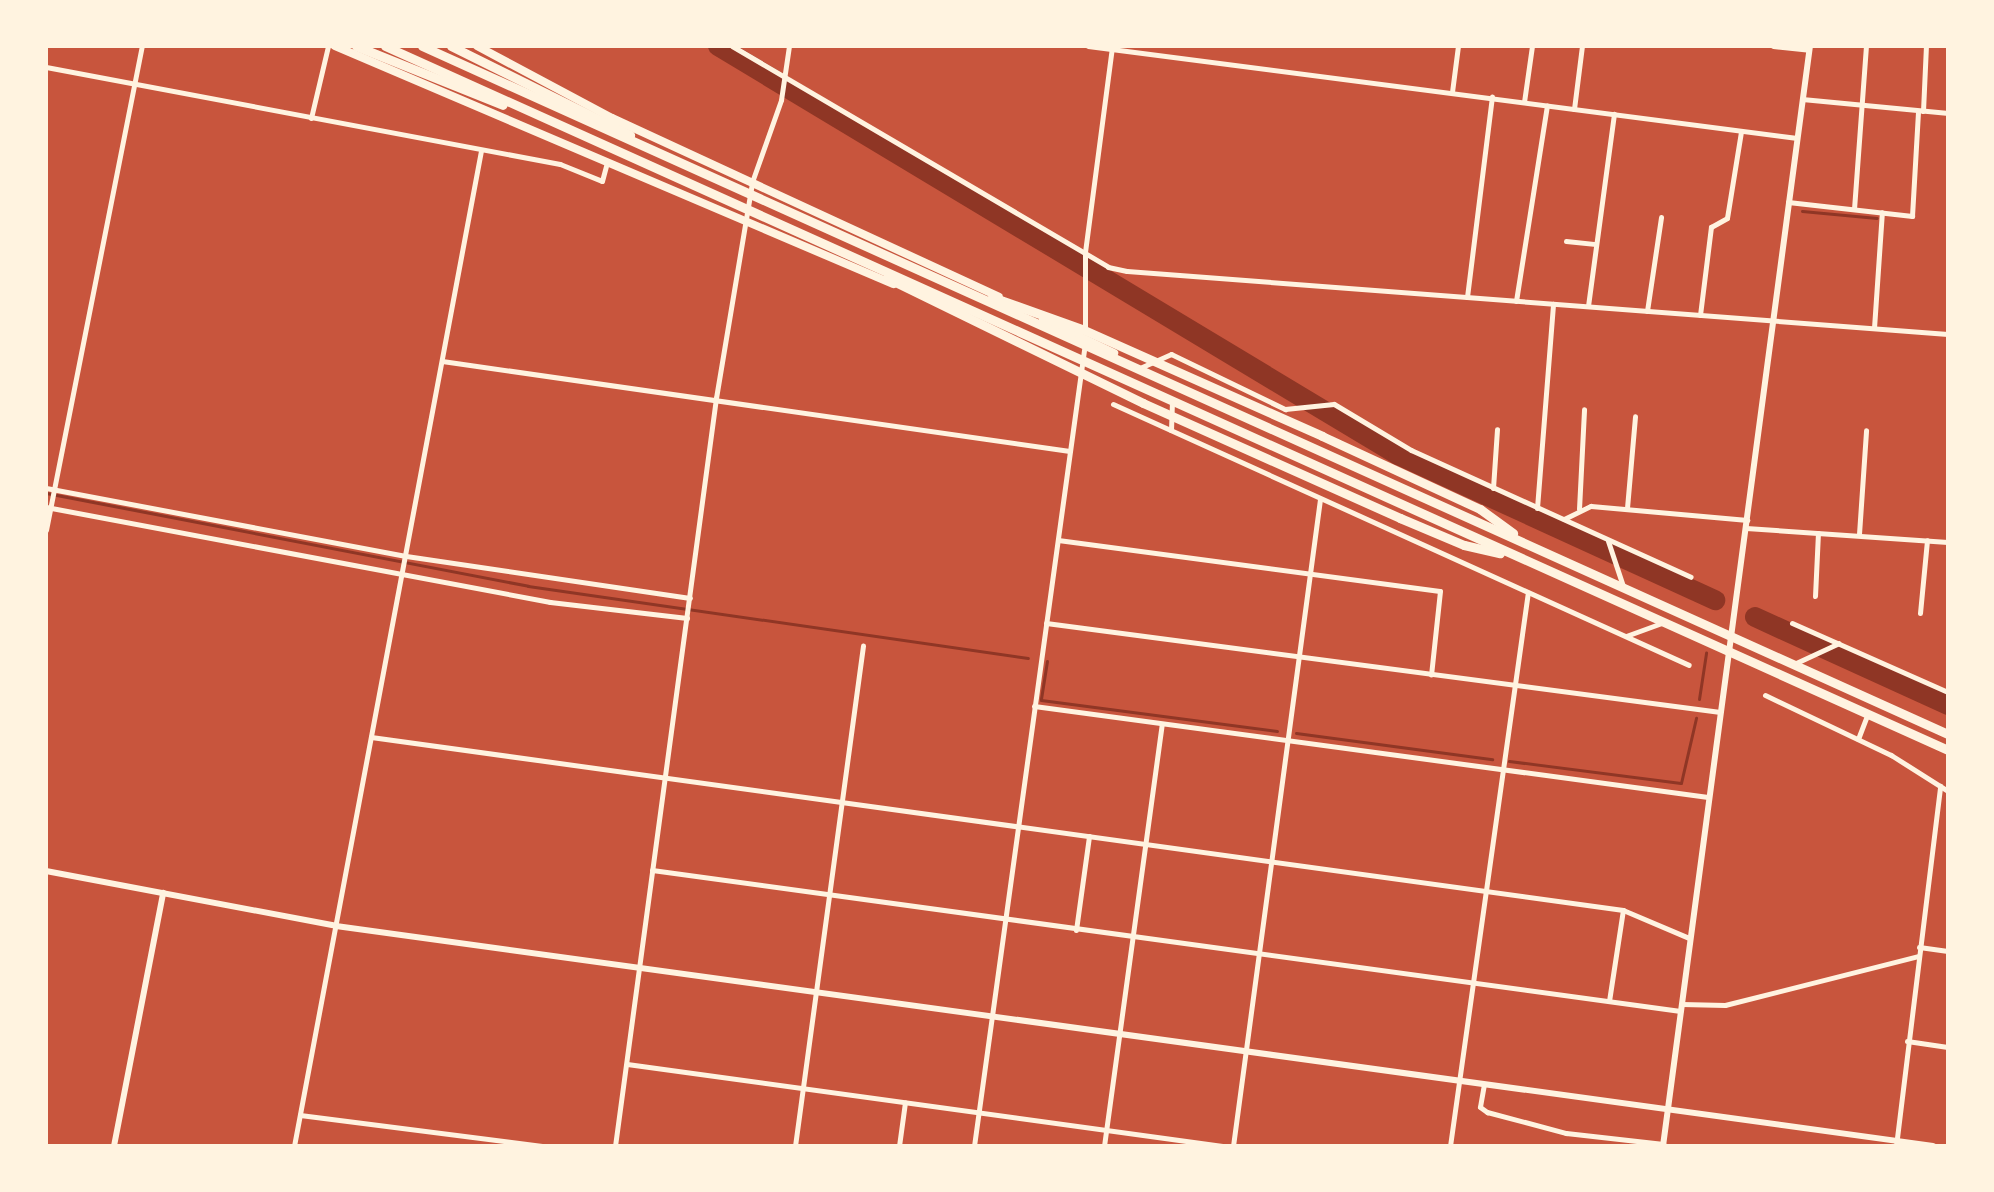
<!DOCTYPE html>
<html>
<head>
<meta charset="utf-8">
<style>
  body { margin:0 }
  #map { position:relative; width:1994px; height:1192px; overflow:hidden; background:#c8553d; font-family:"Sofia Sans Condensed",sans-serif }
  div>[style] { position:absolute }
  .stream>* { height:3px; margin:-1.5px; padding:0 1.5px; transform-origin:1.5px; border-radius:1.5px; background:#8f3625 }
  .river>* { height:20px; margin:-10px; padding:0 10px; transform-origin:10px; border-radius:10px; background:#8f3625 }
  .minor>* { height:5px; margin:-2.5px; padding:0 2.5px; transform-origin:2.5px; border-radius:2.5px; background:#fff3e0 }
  .tertiary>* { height:6px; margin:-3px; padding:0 3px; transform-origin:3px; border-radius:3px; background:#fff3e0 }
  .trunk>* { height:8px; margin:-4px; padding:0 4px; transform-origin:4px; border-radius:4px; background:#fff3e0 }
  .motorway>* { height:9px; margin:-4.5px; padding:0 4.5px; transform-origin:4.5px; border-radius:4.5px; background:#fff3e0 }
  span { translate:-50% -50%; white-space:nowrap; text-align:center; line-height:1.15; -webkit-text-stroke:6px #fff3e0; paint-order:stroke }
  .frame { position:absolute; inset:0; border:48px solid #fff3e0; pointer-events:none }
</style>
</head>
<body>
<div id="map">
  <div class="stream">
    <div style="left:1802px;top:211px;width:75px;rotate:5.3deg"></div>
    <div style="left:46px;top:493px;width:491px;rotate:10.9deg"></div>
    <div style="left:528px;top:586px;width:505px;rotate:8.19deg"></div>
    <div style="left:1047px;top:661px;width:39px;rotate:99deg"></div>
    <div style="left:1041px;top:700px;width:238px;rotate:7.5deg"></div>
    <div style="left:1699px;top:699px;width:47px;rotate:-81.3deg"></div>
    <div style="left:1296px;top:733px;width:198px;rotate:7.6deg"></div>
    <div style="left:1509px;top:761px;width:173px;rotate:7.3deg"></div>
    <div style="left:1681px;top:783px;width:67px;rotate:-77deg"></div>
  </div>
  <div class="river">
    <div style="left:718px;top:46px;width:794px;rotate:31.03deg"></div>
    <div style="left:1398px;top:455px;width:349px;rotate:24.6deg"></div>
    <div style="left:1755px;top:617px;width:212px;rotate:24.5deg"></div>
  </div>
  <div class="minor">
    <div style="left:732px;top:46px;width:436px;rotate:30.4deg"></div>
    <div style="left:1108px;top:267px;width:19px;rotate:12deg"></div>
    <div style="left:1127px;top:271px;width:823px;rotate:4.39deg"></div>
    <div style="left:1088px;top:46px;width:715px;rotate:7.39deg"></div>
    <div style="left:1773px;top:46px;width:36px;rotate:6deg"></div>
    <div style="left:46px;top:67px;width:523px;rotate:10.69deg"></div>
    <div style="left:560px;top:164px;width:45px;rotate:22deg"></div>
    <div style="left:602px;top:181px;width:20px;rotate:-75deg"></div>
    <div style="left:1452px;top:92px;width:46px;rotate:-82.6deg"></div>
    <div style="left:1802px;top:99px;width:147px;rotate:5.5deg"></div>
    <div style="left:1524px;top:102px;width:57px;rotate:-81.9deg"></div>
    <div style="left:1574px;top:109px;width:64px;rotate:-82.8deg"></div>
    <div style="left:1923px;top:111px;width:65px;rotate:-87.4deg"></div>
    <div style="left:311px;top:118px;width:74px;rotate:-76.7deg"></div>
    <div style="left:1788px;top:202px;width:125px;rotate:6.4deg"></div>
    <div style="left:1912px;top:216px;width:105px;rotate:-86.7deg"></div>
    <div style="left:1854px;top:209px;width:163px;rotate:-85.8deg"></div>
    <div style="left:1566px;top:241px;width:30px;rotate:6deg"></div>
    <div style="left:1467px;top:297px;width:202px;rotate:-82.9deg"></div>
    <div style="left:1516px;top:301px;width:198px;rotate:-81deg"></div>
    <div style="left:1588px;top:306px;width:194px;rotate:-82.3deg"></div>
    <div style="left:1647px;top:311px;width:95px;rotate:-81.5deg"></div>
    <div style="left:1700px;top:315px;width:89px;rotate:-82.9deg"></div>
    <div style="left:1711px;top:227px;width:18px;rotate:-29deg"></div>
    <div style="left:1727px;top:218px;width:87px;rotate:-80.8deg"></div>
    <div style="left:1874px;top:328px;width:116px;rotate:-86.1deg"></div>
    <div style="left:1085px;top:329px;width:77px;rotate:-90deg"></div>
    <div style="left:1085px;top:252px;width:208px;rotate:-82.5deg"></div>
    <div style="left:442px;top:361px;width:634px;rotate:8.16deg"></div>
    <div style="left:1142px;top:367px;width:32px;rotate:-24deg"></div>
    <div style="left:1171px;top:354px;width:127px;rotate:25.8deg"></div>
    <div style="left:1285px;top:409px;width:49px;rotate:-5.8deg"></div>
    <div style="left:1334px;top:404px;width:90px;rotate:30.9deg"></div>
    <div style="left:1411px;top:450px;width:307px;rotate:24.4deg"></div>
    <div style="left:1113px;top:404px;width:632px;rotate:24.38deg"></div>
    <div style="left:1171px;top:430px;width:26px;rotate:-88deg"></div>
    <div style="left:46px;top:488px;width:366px;rotate:10.7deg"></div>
    <div style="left:406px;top:556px;width:287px;rotate:8.4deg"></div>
    <div style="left:1493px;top:488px;width:59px;rotate:-86.1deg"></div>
    <div style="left:46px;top:507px;width:513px;rotate:10.67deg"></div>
    <div style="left:550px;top:602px;width:138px;rotate:6.7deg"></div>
    <div style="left:1537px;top:508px;width:205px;rotate:-85.5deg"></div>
    <div style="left:1627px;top:508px;width:92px;rotate:-85deg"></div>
    <div style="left:1579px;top:509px;width:100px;rotate:-87.1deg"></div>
    <div style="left:1564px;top:519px;width:30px;rotate:-26deg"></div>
    <div style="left:1591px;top:506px;width:157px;rotate:5.1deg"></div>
    <div style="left:1746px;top:528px;width:202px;rotate:4deg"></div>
    <div style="left:46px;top:530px;width:493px;rotate:-78.8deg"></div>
    <div style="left:1859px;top:534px;width:104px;rotate:-86.1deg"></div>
    <div style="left:1058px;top:540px;width:385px;rotate:7.6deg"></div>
    <div style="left:1440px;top:591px;width:84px;rotate:96.1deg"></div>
    <div style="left:1608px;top:541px;width:47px;rotate:71.6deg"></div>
    <div style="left:1815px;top:596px;width:63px;rotate:-87.3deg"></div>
    <div style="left:1920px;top:613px;width:73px;rotate:-84.5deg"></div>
    <div style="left:1046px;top:623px;width:680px;rotate:7.52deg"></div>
    <div style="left:1792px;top:623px;width:171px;rotate:23.9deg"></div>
    <div style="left:1626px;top:636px;width:38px;rotate:-20deg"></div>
    <div style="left:1796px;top:663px;width:47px;rotate:-24.9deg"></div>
    <div style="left:1765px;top:695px;width:140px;rotate:25.5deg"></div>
    <div style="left:1891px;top:755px;width:67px;rotate:32.3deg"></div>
    <div style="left:1034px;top:706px;width:680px;rotate:7.69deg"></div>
    <div style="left:371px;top:737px;width:1264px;rotate:7.87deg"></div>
    <div style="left:1623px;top:910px;width:72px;rotate:23deg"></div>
    <div style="left:1858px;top:739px;width:25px;rotate:-69deg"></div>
    <div style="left:652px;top:870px;width:1038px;rotate:7.81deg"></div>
    <div style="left:1076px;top:930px;width:95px;rotate:-82.1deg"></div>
    <div style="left:1919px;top:947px;width:29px;rotate:8deg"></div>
    <div style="left:1609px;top:1001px;width:92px;rotate:-81.3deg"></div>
    <div style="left:1682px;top:1004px;width:43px;rotate:1.3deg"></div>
    <div style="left:1725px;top:1005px;width:199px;rotate:-14.2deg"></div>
    <div style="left:1907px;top:1041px;width:41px;rotate:8.3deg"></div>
    <div style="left:627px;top:1064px;width:601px;rotate:7.85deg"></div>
    <div style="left:1484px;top:1084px;width:23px;rotate:100deg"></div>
    <div style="left:1480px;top:1107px;width:9px;rotate:36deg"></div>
    <div style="left:1487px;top:1112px;width:82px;rotate:14.9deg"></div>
    <div style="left:1566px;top:1133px;width:98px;rotate:6.5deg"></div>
    <div style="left:300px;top:1115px;width:244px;rotate:7.3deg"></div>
    <div style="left:294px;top:1146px;width:1012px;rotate:-79.36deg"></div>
    <div style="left:615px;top:1146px;width:755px;rotate:-82.31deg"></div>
    <div style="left:716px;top:398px;width:219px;rotate:-80.5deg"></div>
    <div style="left:752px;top:182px;width:87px;rotate:-70.5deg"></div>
    <div style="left:781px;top:100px;width:55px;rotate:-81.6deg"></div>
    <div style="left:795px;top:1146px;width:505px;rotate:-82.26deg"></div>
    <div style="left:899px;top:1146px;width:44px;rotate:-82.2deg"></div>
    <div style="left:974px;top:1146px;width:811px;rotate:-82.13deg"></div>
    <div style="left:1104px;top:1146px;width:426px;rotate:-82.2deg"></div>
    <div style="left:1233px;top:1146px;width:653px;rotate:-82.34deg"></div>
    <div style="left:1450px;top:1146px;width:559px;rotate:-81.99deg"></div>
    <div style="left:1896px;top:1146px;width:363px;rotate:-83deg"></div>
  </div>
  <div class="tertiary">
    <div style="left:46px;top:871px;width:295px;rotate:10.7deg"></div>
    <div style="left:336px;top:926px;width:1612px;rotate:7.84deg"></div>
    <div style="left:114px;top:1146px;width:258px;rotate:-79deg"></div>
    <div style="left:1663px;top:1146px;width:1110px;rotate:-82.39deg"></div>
  </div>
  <div class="trunk">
    <div style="left:335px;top:46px;width:607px;rotate:23.1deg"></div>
    <div style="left:477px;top:46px;width:153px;rotate:28.1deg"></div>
    <div style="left:612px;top:118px;width:426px;rotate:24.8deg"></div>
    <div style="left:1043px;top:319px;width:79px;rotate:25.6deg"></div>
  </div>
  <div class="motorway">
    <div style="left:356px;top:46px;width:158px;rotate:21.9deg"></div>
    <div style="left:385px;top:46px;width:1714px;rotate:24.25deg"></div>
    <div style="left:422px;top:46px;width:1674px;rotate:24.27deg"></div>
    <div style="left:451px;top:46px;width:200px;rotate:26.4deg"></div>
    <div style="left:887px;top:278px;width:285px;rotate:26deg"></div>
    <div style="left:1143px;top:403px;width:282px;rotate:24.1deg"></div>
    <div style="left:1400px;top:518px;width:69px;rotate:22.9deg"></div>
    <div style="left:1464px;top:545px;width:37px;rotate:13deg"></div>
    <div style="left:992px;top:297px;width:96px;rotate:19.6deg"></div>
    <div style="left:1082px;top:329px;width:263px;rotate:24deg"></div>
    <div style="left:1322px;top:436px;width:174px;rotate:24.8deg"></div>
    <div style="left:1480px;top:509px;width:41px;rotate:36deg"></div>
  </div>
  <div class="frame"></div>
</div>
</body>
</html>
